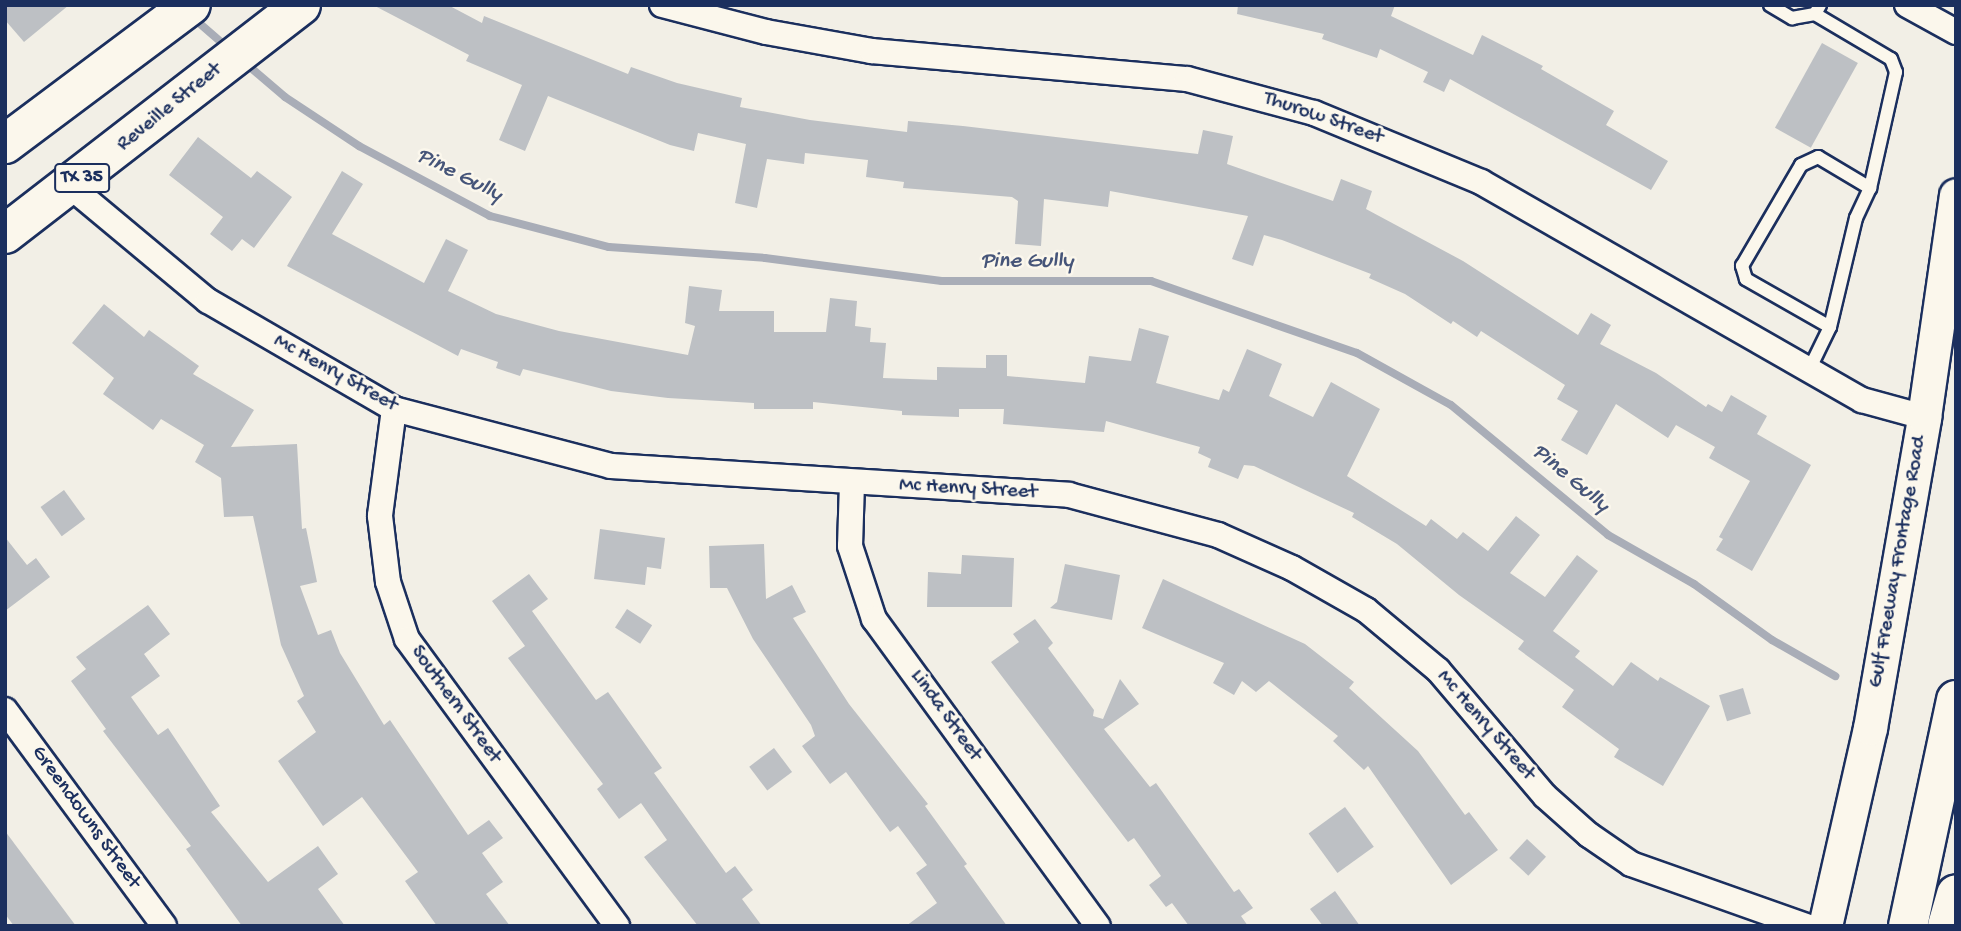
<!DOCTYPE html>
<html>
<head>
<meta charset="utf-8">
<style>
  body { margin:0 }
  #map { position:relative; width:1961px; height:931px; overflow:hidden; background:#f2efe6; font-family:"Gochi Hand",sans-serif }
  div>[style] { position:absolute }
  .stream>* { height:8px; margin:-4px; padding:0 4px; transform-origin:4px; border-radius:4px; background:#a9adb7 }
  .building>* { inset:0; background:#bdc0c4; transform-origin:0 0 }
  .roads { filter:drop-shadow(2px 0 #1b2f5e) drop-shadow(-2px 0 #1b2f5e) drop-shadow(0 2px #1b2f5e) drop-shadow(0 -2px #1b2f5e) }
  .service>* { height:12px; margin:-6px; padding:0 6px; transform-origin:6px; border-radius:6px; background:#fbf7ec }
  .minor>* { height:24px; margin:-12px; padding:0 12px; transform-origin:12px; border-radius:12px; background:#fbf7ec }
  .secondary>* { height:33px; margin:-16.5px; padding:0 16.5px; transform-origin:16.5px; border-radius:16.5px; background:#fbf7ec }
  .primary>* { height:38px; margin:-19px; padding:0 19px; transform-origin:19px; border-radius:19px; background:#fbf7ec }
  .motorway>* { height:38px; margin:-19px; padding:0 19px; transform-origin:19px; border-radius:19px; background:#fbf7ec }
  span { translate:-50% -50%; white-space:nowrap; text-align:center; line-height:1.15; -webkit-text-stroke:5px #fbf7ec; paint-order:stroke }
  .shield-label span { padding:2px 5px; background:#fbf7ec; border:2px solid; border-radius:5px; -webkit-text-stroke-width:0 }
  .shield-label { font-size:19px; color:#1b2f5e; font-weight:700 }
  .street-label { font-size:21px; color:#1b2f5e }
  .water-label { font-size:23px; color:#465579; font-style:italic }
  .frame { position:absolute; inset:0; border:7px solid #1b2f5e; pointer-events:none }
</style>
</head>
<body>
<div id="map">
  <div class="stream">
    <div style="left:191px;top:16px;width:50px;rotate:41deg"></div>
    <div style="left:244px;top:62px;width:54px;rotate:40.5deg"></div>
    <div style="left:285px;top:97px;width:89px;rotate:33.5deg"></div>
    <div style="left:359px;top:146px;width:149px;rotate:28.1deg"></div>
    <div style="left:490px;top:216px;width:123px;rotate:14.6deg"></div>
    <div style="left:609px;top:247px;width:156px;rotate:4deg"></div>
    <div style="left:765px;top:258px;width:178px;rotate:7.4deg"></div>
    <div style="left:942px;top:281px;width:209px"></div>
    <div style="left:1151px;top:281px;width:218px;rotate:19.3deg"></div>
    <div style="left:1357px;top:353px;width:107px;rotate:29deg"></div>
    <div style="left:1451px;top:405px;width:204px;rotate:39.6deg"></div>
    <div style="left:1608px;top:535px;width:99px;rotate:29.7deg"></div>
    <div style="left:1694px;top:584px;width:96px;rotate:35.7deg"></div>
    <div style="left:1772px;top:640px;width:73px;rotate:29.7deg"></div>
  </div>
  <div class="building">
    <div style="clip-path:polygon(5px 5px,69px 5px,24px 42px,5px 20px)"></div>
    <div style="clip-path:polygon(373px 5px,448px 5px,482px 23px,484px 16px,628px 74px,631px 67px,677px 83px,742px 98px,740px 107px,810px 120px,907px 132px,908px 121px,963px 126px,1198px 154px,1203px 130px,1233px 136px,1227px 164px,1333px 201px,1341px 179px,1372px 191px,1366px 209px,1463px 261px,1578px 335px,1591px 313px,1611px 325px,1600px 344px,1656px 373px,1706px 407px,1708px 404px,1722px 412px,1731px 395px,1767px 416px,1757px 434px,1811px 465px,1752px 571px,1716px 550px,1723px 539px,1719px 537px,1750px 481px,1709px 458px,1715px 447px,1676px 425px,1668px 438px,1616px 404px,1587px 455px,1561px 440px,1578px 411px,1557px 399px,1565px 385px,1481px 331px,1477px 337px,1453px 321px,1451px 324px,1405px 294px,1369px 278px,1371px 274px,1282px 240px,1264px 235px,1253px 266px,1232px 259px,1248px 216px,1110px 191px,1108px 207px,1044px 199px,1041px 246px,1015px 244px,1018px 201px,1012px 197px,903px 188px,904px 182px,866px 177px,868px 160px,805px 153px,804px 164px,767px 159px,757px 208px,735px 203px,746px 144px,698px 133px,694px 151px,670px 145px,548px 96px,525px 151px,499px 140px,522px 85px,466px 61px,469px 55px)"></div>
    <div style="clip-path:polygon(1238px 5px,1395px 5px,1391px 16px,1473px 55px,1482px 35px,1543px 66px,1541px 69px,1614px 111px,1606px 125px,1668px 161px,1651px 190px,1450px 79px,1444px 92px,1423px 82px,1428px 72px,1380px 49px,1377px 58px,1322px 39px,1324px 34px,1237px 14px)"></div>
    <div style="left:1822px;top:43px;width:41px;height:97px;rotate:29deg"></div>
    <div style="clip-path:polygon(198px 137px,251px 178px,257px 171px,292px 197px,254px 248px,242px 239px,232px 251px,210px 234px,223px 217px,169px 175px)"></div>
    <div style="clip-path:polygon(342px 171px,363px 184px,332px 234px,424px 283px,446px 239px,468px 250px,448px 291px,496px 314px,559px 331px,688px 355px,695px 326px,685px 323px,689px 286px,722px 290px,719px 311px,774px 311px,774px 332px,826px 332px,830px 298px,857px 301px,855px 326px,871px 328px,870px 342px,886px 343px,883px 378px,937px 380px,937px 367px,986px 368px,986px 355px,1007px 355px,1007px 376px,1085px 383px,1089px 356px,1131px 361px,1139px 328px,1169px 336px,1156px 383px,1219px 400px,1223px 389px,1229px 392px,1247px 349px,1282px 364px,1269px 396px,1313px 417px,1331px 382px,1380px 409px,1347px 476px,1426px 526px,1431px 519px,1457px 539px,1463px 532px,1488px 551px,1516px 516px,1540px 535px,1510px 573px,1545px 597px,1577px 555px,1598px 571px,1553px 631px,1580px 651px,1575px 657px,1613px 686px,1631px 662px,1658px 681px,1660px 677px,1710px 706px,1663px 786px,1614px 757px,1619px 749px,1562px 707px,1574px 690px,1518px 649px,1524px 641px,1459px 595px,1397px 544px,1352px 517px,1354px 513px,1254px 466px,1244px 465px,1238px 479px,1208px 467px,1211px 459px,1198px 453px,1200px 447px,1106px 421px,1104px 432px,1003px 424px,1004px 409px,959px 409px,959px 417px,902px 415px,902px 411px,813px 402px,813px 409px,754px 409px,754px 403px,668px 398px,611px 391px,523px 369px,520px 376px,496px 368px,498px 362px,461px 349px,458px 356px,287px 266px)"></div>
    <div style="clip-path:polygon(104px 304px,144px 337px,149px 330px,199px 366px,193px 374px,254px 410px,231px 447px,297px 444px,302px 529px,306px 528px,317px 582px,300px 586px,318px 635px,331px 630px,340px 653px,384px 725px,390px 720px,468px 835px,489px 820px,503px 838px,482px 853px,503px 882px,486px 894px,510px 926px,437px 926px,405px 881px,418px 872px,362px 797px,323px 826px,278px 761px,316px 732px,297px 701px,304px 696px,281px 645px,253px 516px,224px 517px,221px 478px,195px 462px,204px 445px,161px 419px,153px 430px,103px 394px,114px 378px,72px 343px)"></div>
    <div style="left:64px;top:490px;width:36px;height:29px;rotate:54deg"></div>
    <div style="clip-path:polygon(600px 529px,665px 538px,661px 569px,647px 567px,645px 585px,594px 579px)"></div>
    <div style="clip-path:polygon(5px 537px,27px 565px,36px 558px,50px 577px,5px 611px)"></div>
    <div style="clip-path:polygon(764px 544px,766px 599px,792px 585px,806px 612px,793px 618px,849px 704px,928px 804px,925px 806px,967px 864px,964px 866px,1007px 926px,906px 926px,937px 903px,916px 873px,927px 865px,898px 826px,890px 832px,846px 772px,830px 784px,802px 746px,815px 736px,811px 725px,753px 639px,727px 588px,710px 588px,709px 546px)"></div>
    <div style="clip-path:polygon(962px 555px,1014px 558px,1012px 607px,927px 607px,928px 572px,961px 574px)"></div>
    <div style="clip-path:polygon(1065px 564px,1120px 575px,1112px 620px,1050px 608px,1057px 602px)"></div>
    <div style="clip-path:polygon(529px 574px,548px 599px,532px 611px,596px 700px,608px 692px,662px 768px,654px 773px,726px 873px,735px 866px,753px 890px,742px 899px,762px 926px,698px 926px,644px 857px,667px 840px,641px 803px,619px 819px,597px 789px,603px 784px,508px 658px,525px 646px,492px 601px)"></div>
    <div style="clip-path:polygon(1163px 579px,1305px 644px,1354px 682px,1349px 688px,1418px 751px,1465px 815px,1469px 812px,1498px 850px,1451px 885px,1368px 766px,1364px 770px,1333px 741px,1338px 736px,1269px 681px,1256px 692px,1242px 681px,1234px 695px,1213px 683px,1224px 663px,1142px 628px)"></div>
    <div style="clip-path:polygon(148px 605px,170px 634px,144px 654px,160px 676px,131px 697px,158px 735px,168px 728px,220px 806px,211px 812px,268px 882px,318px 846px,338px 874px,318px 889px,345px 926px,242px 926px,186px 849px,191px 846px,103px 731px,106px 729px,71px 681px,86px 669px,76px 657px)"></div>
    <div style="left:627px;top:609px;width:30px;height:22px;rotate:33deg"></div>
    <div style="clip-path:polygon(1035px 619px,1053px 643px,1048px 648px,1094px 710px,1093px 716px,1103px 719px,1120px 679px,1139px 704px,1104px 729px,1150px 787px,1156px 783px,1234px 892px,1239px 889px,1253px 908px,1241px 916px,1248px 926px,1189px 926px,1172px 903px,1166px 907px,1149px 885px,1161px 876px,1134px 838px,1128px 842px,991px 662px,1019px 642px,1013px 634px)"></div>
    <div style="left:1743px;top:688px;width:27px;height:25px;rotate:73deg"></div>
    <div style="left:774px;top:748px;width:30px;height:31px;rotate:53deg"></div>
    <div style="left:1345px;top:807px;width:49px;height:45px;rotate:54deg"></div>
    <div style="clip-path:polygon(5px 831px,76px 926px,14px 926px,5px 914px)"></div>
    <div style="left:1527px;top:839px;width:26px;height:26px;rotate:43deg"></div>
    <div style="clip-path:polygon(1335px 891px,1360px 926px,1323px 926px,1310px 909px)"></div>
  </div>
  <div class="roads">
    <div class="service">
      <div style="left:1770px;top:5px;width:26px;rotate:31deg"></div>
      <div style="left:1792px;top:18px;width:23px;rotate:-10deg"></div>
      <div style="left:1820px;top:5px;width:10px;rotate:119deg"></div>
      <div style="left:1815px;top:14px;width:88px;rotate:30.6deg"></div>
      <div style="left:1891px;top:59px;width:14px;rotate:69deg"></div>
      <div style="left:1896px;top:72px;width:119px;rotate:102.6deg"></div>
      <div style="left:1870px;top:188px;width:33px;rotate:115deg"></div>
      <div style="left:1856px;top:218px;width:112px;rotate:103.4deg"></div>
      <div style="left:1830px;top:327px;width:97px;rotate:-150.3deg"></div>
      <div style="left:1746px;top:279px;width:14px;rotate:-107deg"></div>
      <div style="left:1742px;top:266px;width:117px;rotate:-59.7deg"></div>
      <div style="left:1801px;top:165px;width:19px;rotate:-25deg"></div>
      <div style="left:1818px;top:157px;width:61px;rotate:30.8deg"></div>
      <div style="left:1809px;top:370px;width:48px;rotate:-64deg"></div>
    </div>
    <div class="minor">
      <div style="left:662px;top:5px;width:107px;rotate:14.6deg"></div>
      <div style="left:766px;top:32px;width:108px;rotate:10.2deg"></div>
      <div style="left:872px;top:51px;width:316px;rotate:5.1deg"></div>
      <div style="left:1187px;top:79px;width:131px;rotate:15deg"></div>
      <div style="left:1314px;top:113px;width:181px;rotate:22.4deg"></div>
      <div style="left:1481px;top:182px;width:439px;rotate:29.8deg"></div>
      <div style="left:1862px;top:400px;width:64px;rotate:15.3deg"></div>
      <div style="left:1907px;top:5px;width:56px;rotate:28.9deg"></div>
      <div style="left:71px;top:187px;width:178px;rotate:39.8deg"></div>
      <div style="left:208px;top:301px;width:215px;rotate:30.1deg"></div>
      <div style="left:394px;top:409px;width:224px;rotate:14.7deg"></div>
      <div style="left:611px;top:466px;width:459px;rotate:3.6deg"></div>
      <div style="left:1069px;top:495px;width:154px;rotate:15deg"></div>
      <div style="left:1218px;top:535px;width:81px;rotate:24deg"></div>
      <div style="left:1292px;top:568px;width:85px;rotate:29.6deg"></div>
      <div style="left:1366px;top:610px;width:94px;rotate:39.8deg"></div>
      <div style="left:1438px;top:670px;width:165px;rotate:49.7deg"></div>
      <div style="left:1545px;top:796px;width:59px;rotate:41.6deg"></div>
      <div style="left:1589px;top:835px;width:51px;rotate:34.6deg"></div>
      <div style="left:1631px;top:864px;width:186px;rotate:19.5deg"></div>
      <div style="left:394px;top:409px;width:108px;rotate:97.5deg"></div>
      <div style="left:380px;top:516px;width:66px;rotate:83.1deg"></div>
      <div style="left:388px;top:582px;width:60px;rotate:71.6deg"></div>
      <div style="left:407px;top:639px;width:356px;rotate:53.8deg"></div>
      <div style="left:852px;top:483px;width:63px;rotate:91.8deg"></div>
      <div style="left:850px;top:546px;width:77px;rotate:71.8deg"></div>
      <div style="left:874px;top:619px;width:380px;rotate:53.9deg"></div>
      <div style="left:5px;top:710px;width:268px;rotate:53.6deg"></div>
    </div>
    <div class="secondary">
      <div style="left:1825px;top:926px;width:203px;rotate:-77.2deg"></div>
      <div style="left:1870px;top:728px;width:316px;rotate:-80.1deg"></div>
      <div style="left:1924px;top:417px;width:224px;rotate:-81.8deg"></div>
    </div>
    <div class="primary">
      <div style="left:5px;top:144px;width:232px;rotate:-36.8deg"></div>
      <div style="left:5px;top:234px;width:374px;rotate:-37.7deg"></div>
    </div>
    <div class="motorway">
      <div style="left:1908px;top:926px;width:231px;rotate:-78deg"></div>
      <div style="left:1947px;top:926px;width:33px;rotate:-74deg"></div>
    </div>
  </div>
  <div class="shield-label">
    <span style="left:82px;top:178px">TX 35</span>
  </div>
  <div class="street-label">
    <span style="left:170px;top:108px;rotate:-39deg">Reveille Street</span>
    <span style="left:1323px;top:119px;rotate:19deg">Thurow Street</span>
    <span style="left:335px;top:374px;rotate:29deg">Mc Henry Street</span>
    <span style="left:968px;top:490px;rotate:3deg">Mc Henry Street</span>
    <span style="left:1899px;top:562px;rotate:-80deg">Gulf Freeway Frontage Road</span>
    <span style="left:455px;top:705px;rotate:54deg">Southern Street</span>
    <span style="left:945px;top:716px;rotate:54deg">Linda Street</span>
    <span style="left:1485px;top:726px;rotate:49deg">Mc Henry Street</span>
    <span style="left:85px;top:818px;rotate:54deg">Greendowns Street</span>
  </div>
  <div class="water-label">
    <span style="left:459px;top:176px;rotate:27deg">Pine Gully</span>
    <span style="left:1027px;top:262px">Pine Gully</span>
    <span style="left:1570px;top:479px;rotate:40deg">Pine Gully</span>
  </div>
  <div class="frame"></div>
</div>
</body>
</html>
